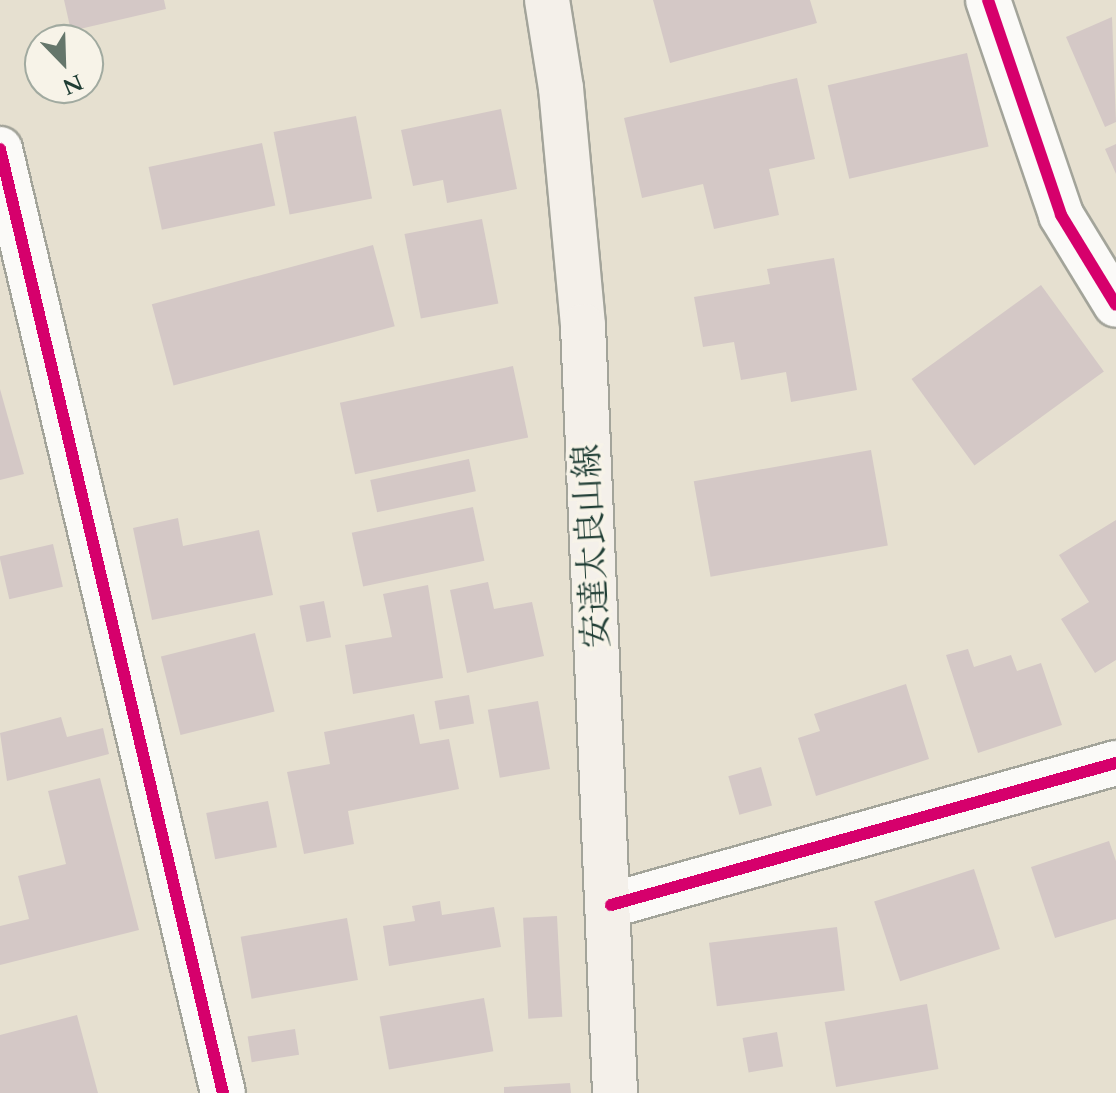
<!DOCTYPE html>
<html>
<head>
<meta charset="utf-8">
<style>
  body { margin:0 }
  #map { position:relative; width:1116px; height:1093px; overflow:hidden; background:#e6e0d0; font-family:Cardo,"Noto Serif JP",serif }
  div>[style] { position:absolute }
  .building>* { inset:0; background:#d4c8c6; transform-origin:0 0 }
  .roads { filter:drop-shadow(2px 0 #a3a49a) drop-shadow(-2px 0 #a3a49a) drop-shadow(0 2px #a3a49a) drop-shadow(0 -2px #a3a49a) }
  .street>* { height:44px; margin:-22px; padding:0 22px; transform-origin:22px; border-radius:22px; background:#fbfaf8 }
  .secondary>* { height:44px; margin:-22px; padding:0 22px; transform-origin:22px; border-radius:22px; background:#f4f0ea }
  .cycleway>* { height:12px; margin:-6px; padding:0 6px; transform-origin:6px; border-radius:6px; background:#d6006c }
  span { translate:-50% -50%; white-space:nowrap; text-align:center; line-height:1.15; -webkit-text-stroke:7px #f7f3e8; paint-order:stroke }
  .street-label { font-size:34px; color:#1f3d34 }
  .north { position:absolute; left:24px; top:24px; width:80px; height:80px; box-sizing:border-box; background:#f7f3e8; border:2px solid #a1aaa0; border-radius:50%; rotate:157deg; font-size:22px; font-weight:700; line-height:32px; text-align:center; color:#1f3d34 }
  .north::after { content:''; display:block; margin:auto; width:28px; height:36px; background:#65766b; clip-path:polygon(50% 0,100% 100%,50% 72%,0 100%) }
</style>
</head>
<body>
<div id="map">
  <div class="building">
    <div style="clip-path:polygon(64px 0,164px 0,166px 9px,71px 31px)"></div>
    <div style="clip-path:polygon(653px 0,810px 0,817px 23px,670px 63px)"></div>
    <div style="clip-path:polygon(1112px 17px,1116px 122px,1105px 127px,1066px 37px)"></div>
    <div style="left:967px;top:53px;width:96px;height:143px;rotate:77deg"></div>
    <div style="clip-path:polygon(797px 78px,815px 159px,769px 169px,779px 215px,714px 229px,703px 184px,642px 198px,624px 118px)"></div>
    <div style="clip-path:polygon(501px 109px,517px 189px,447px 203px,443px 180px,413px 186px,401px 130px)"></div>
    <div style="left:356px;top:116px;width:84px;height:84px;rotate:79deg"></div>
    <div style="left:262px;top:143px;width:64px;height:116px;rotate:78deg"></div>
    <div style="clip-path:polygon(1116px 144px,1116px 174px,1105px 149px)"></div>
    <div style="left:482px;top:219px;width:86px;height:79px;rotate:79deg"></div>
    <div style="left:373px;top:245px;width:84px;height:229px;rotate:75deg"></div>
    <div style="clip-path:polygon(834px 258px,857px 390px,791px 402px,786px 372px,741px 380px,734px 342px,703px 347px,694px 297px,770px 284px,767px 269px)"></div>
    <div style="left:1041px;top:285px;width:107px;height:160px;rotate:54deg"></div>
    <div style="left:513px;top:366px;width:73px;height:177px;rotate:78deg"></div>
    <div style="clip-path:polygon(0 389px,24px 474px,0 480px)"></div>
    <div style="left:871px;top:450px;width:97px;height:180px;rotate:80deg"></div>
    <div style="left:469px;top:459px;width:33px;height:101px;rotate:78deg"></div>
    <div style="left:473px;top:507px;width:55px;height:124px;rotate:78deg"></div>
    <div style="clip-path:polygon(178px 518px,183px 546px,259px 530px,273px 595px,152px 620px,133px 528px)"></div>
    <div style="clip-path:polygon(1116px 520px,1116px 660px,1095px 673px,1061px 619px,1089px 602px,1059px 555px)"></div>
    <div style="left:53px;top:544px;width:44px;height:55px;rotate:77deg"></div>
    <div style="clip-path:polygon(488px 582px,494px 609px,532px 602px,544px 656px,467px 673px,450px 590px)"></div>
    <div style="clip-path:polygon(428px 585px,443px 678px,353px 694px,345px 645px,392px 637px,383px 594px)"></div>
    <div style="left:324px;top:601px;width:37px;height:25px;rotate:79deg"></div>
    <div style="left:255px;top:633px;width:81px;height:97px;rotate:76deg"></div>
    <div style="clip-path:polygon(968px 649px,974px 667px,1011px 655px,1017px 671px,1041px 663px,1062px 725px,978px 753px,946px 655px)"></div>
    <div style="clip-path:polygon(906px 684px,929px 759px,816px 796px,798px 738px,820px 731px,814px 714px)"></div>
    <div style="left:469px;top:695px;width:29px;height:35px;rotate:80deg"></div>
    <div style="left:538px;top:701px;width:69px;height:51px;rotate:80deg"></div>
    <div style="clip-path:polygon(414px 714px,420px 744px,449px 739px,459px 789px,348px 811px,354px 844px,304px 854px,287px 772px,330px 764px,324px 732px)"></div>
    <div style="clip-path:polygon(61px 717px,67px 737px,103px 728px,109px 754px,7px 781px,0 733px)"></div>
    <div style="left:761px;top:767px;width:40px;height:34px;rotate:74deg"></div>
    <div style="clip-path:polygon(100px 778px,139px 930px,0 965px,0 926px,29px 919px,18px 876px,66px 864px,48px 791px)"></div>
    <div style="left:268px;top:801px;width:47px;height:63px;rotate:79deg"></div>
    <div style="clip-path:polygon(1109px 841px,1116px 861px,1116px 919px,1055px 938px,1031px 867px)"></div>
    <div style="left:974px;top:869px;width:84px;height:105px;rotate:72deg"></div>
    <div style="clip-path:polygon(440px 901px,442px 915px,494px 907px,501px 947px,389px 966px,383px 926px,415px 921px,412px 906px)"></div>
    <div style="left:557px;top:916px;width:101px;height:34px;rotate:87deg"></div>
    <div style="left:347px;top:918px;width:63px;height:108px;rotate:80deg"></div>
    <div style="left:837px;top:927px;width:64px;height:129px;rotate:83deg"></div>
    <div style="left:484px;top:998px;width:54px;height:106px;rotate:80deg"></div>
    <div style="left:927px;top:1004px;width:66px;height:104px;rotate:80deg"></div>
    <div style="clip-path:polygon(77px 1015px,98px 1093px,0 1093px,0 1035px)"></div>
    <div style="left:295px;top:1029px;width:26px;height:48px;rotate:81deg"></div>
    <div style="left:777px;top:1032px;width:35px;height:35px;rotate:80deg"></div>
    <div style="clip-path:polygon(570px 1083px,571px 1093px,504px 1093px,504px 1087px)"></div>
  </div>
  <div class="roads">
    <div class="street">
      <div style="left:988px;top:0;width:227px;rotate:71.2deg"></div>
      <div style="left:1061px;top:215px;width:105px;rotate:58.6deg"></div>
      <div style="left:0;top:149px;width:970px;rotate:76.71deg"></div>
      <div style="left:611px;top:905px;width:525px;rotate:-15.71deg"></div>
    </div>
    <div class="secondary">
      <div style="left:547px;top:0;width:89px;rotate:81deg"></div>
      <div style="left:561px;top:88px;width:239px;rotate:84.7deg"></div>
      <div style="left:583px;top:326px;width:768px;rotate:87.61deg"></div>
    </div>
  </div>
  <div class="cycleway">
    <div style="left:988px;top:0;width:227px;rotate:71.2deg"></div>
    <div style="left:1061px;top:215px;width:105px;rotate:58.6deg"></div>
    <div style="left:0;top:149px;width:970px;rotate:76.71deg"></div>
    <div style="left:611px;top:905px;width:525px;rotate:-15.71deg"></div>
  </div>
  <div class="street-label">
    <span style="left:592px;top:546px;rotate:-93deg">安達太良山線</span>
  </div>
  <div class="north">N</div>
</div>
</body>
</html>
